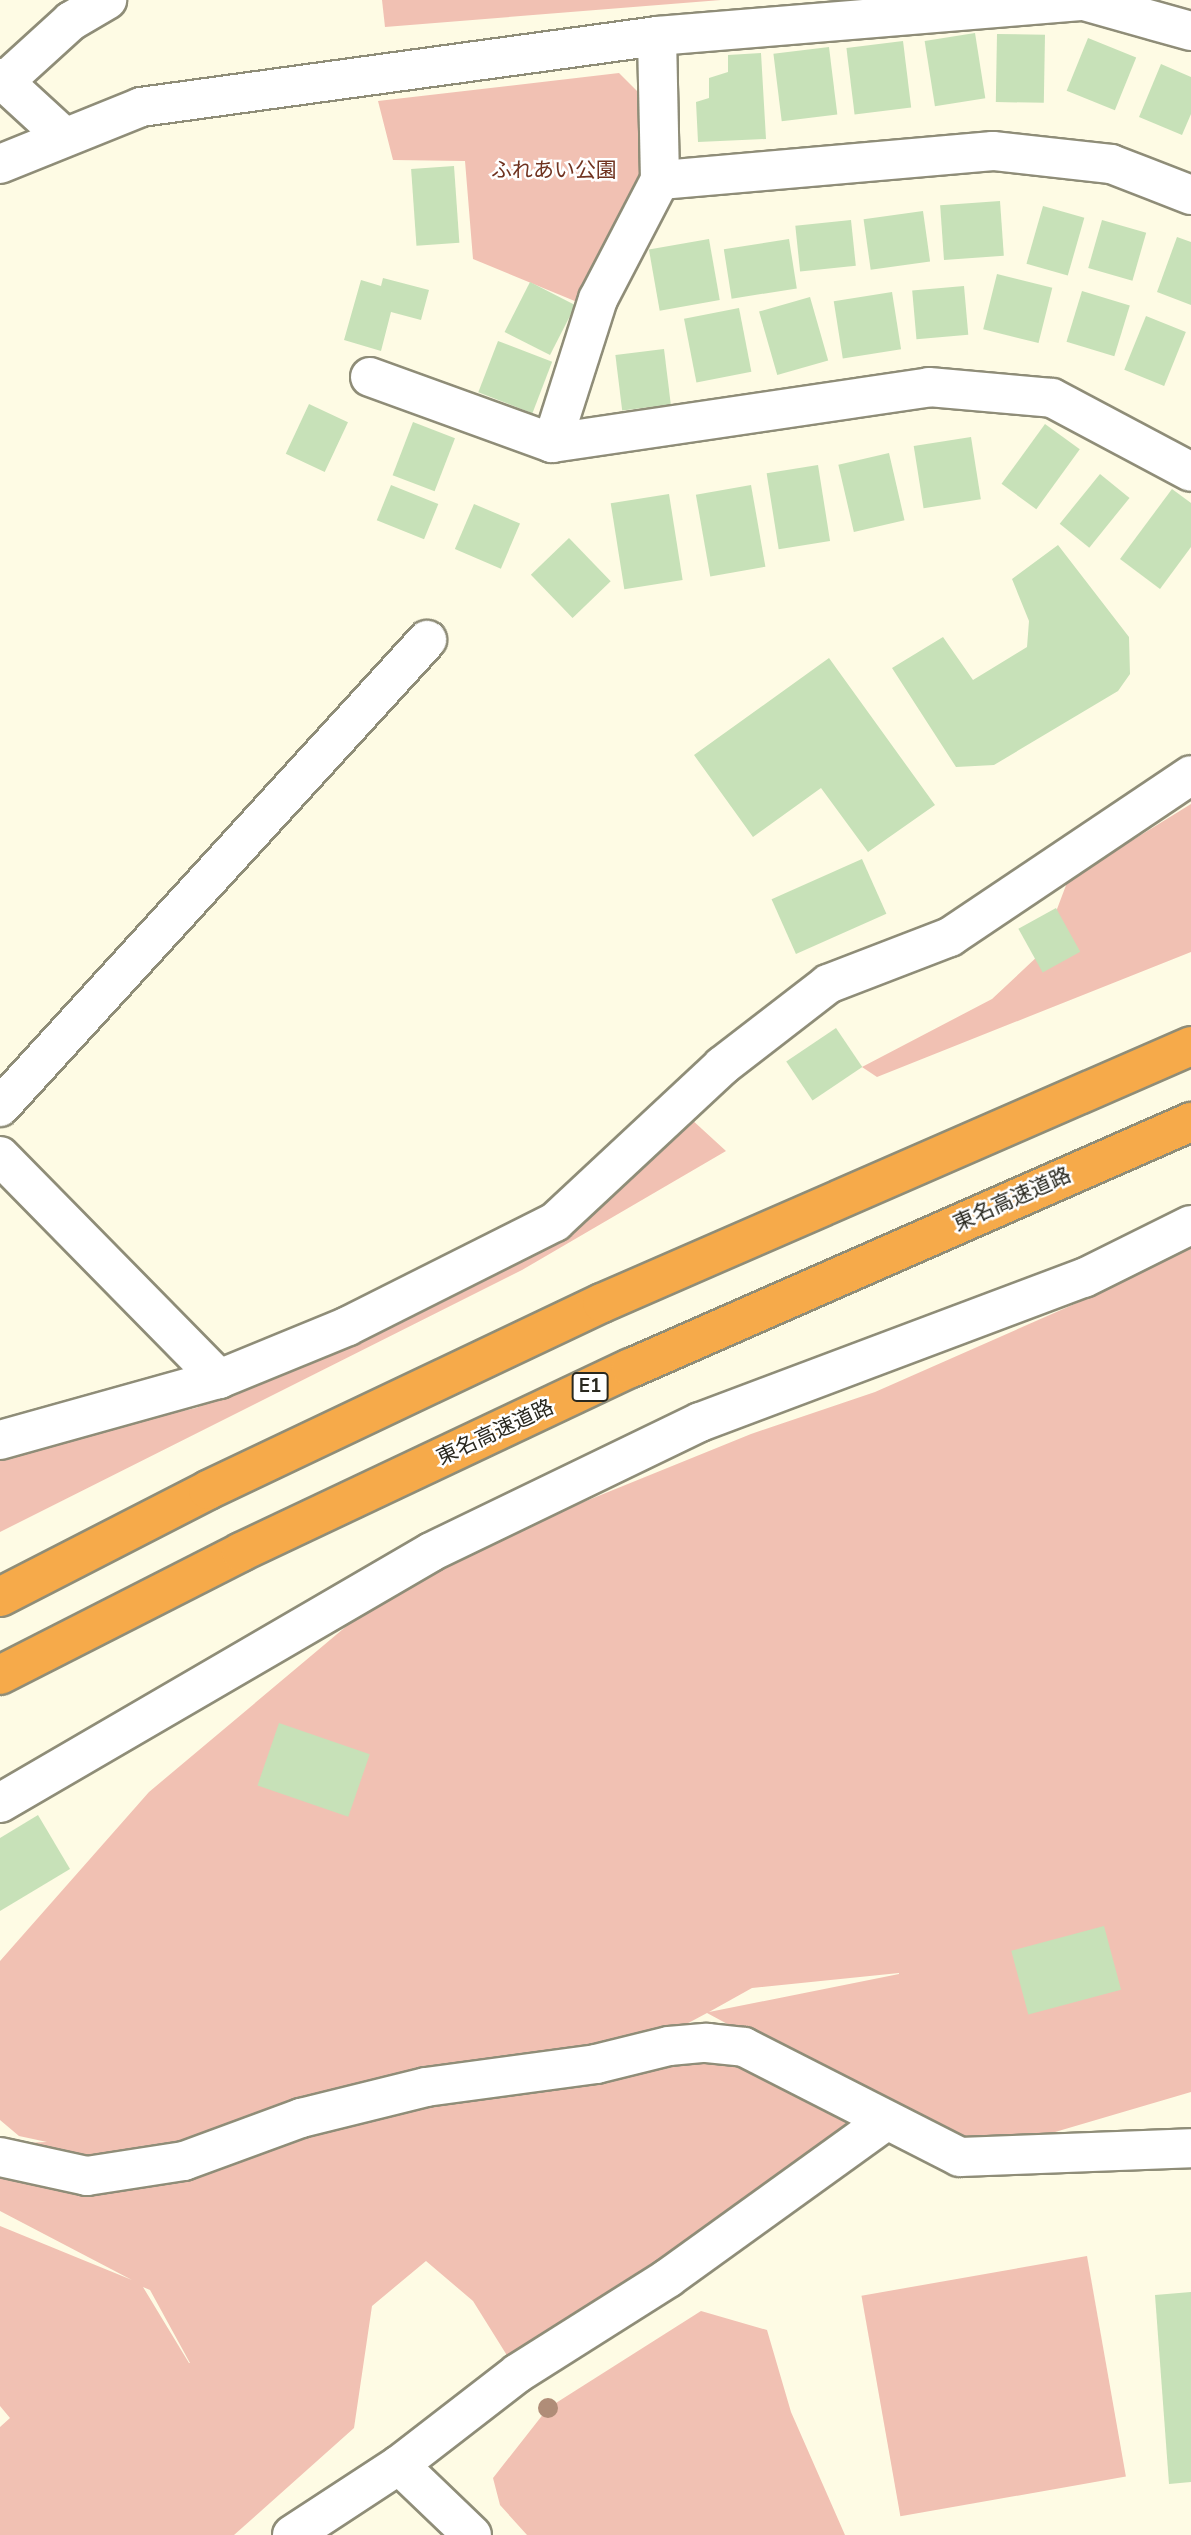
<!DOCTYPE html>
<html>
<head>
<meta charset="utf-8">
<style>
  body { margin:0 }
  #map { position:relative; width:1191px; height:2535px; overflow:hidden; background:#fefbe4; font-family:"Nunito Sans","Noto Sans JP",sans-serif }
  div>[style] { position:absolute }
  .green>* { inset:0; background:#f1c1b3; transform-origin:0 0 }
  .building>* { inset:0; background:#c7e1b8; transform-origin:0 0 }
  .roads { filter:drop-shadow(2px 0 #8f8d78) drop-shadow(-2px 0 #8f8d78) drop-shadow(0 2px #8f8d78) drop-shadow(0 -2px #8f8d78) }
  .minor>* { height:38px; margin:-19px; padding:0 19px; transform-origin:19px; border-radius:19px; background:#fff }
  .tertiary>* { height:38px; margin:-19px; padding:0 19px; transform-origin:19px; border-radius:19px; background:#fff }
  .motorway>* { height:38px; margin:-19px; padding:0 19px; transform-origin:19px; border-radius:19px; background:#f6aa4a }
  .trees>* { width:20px; height:20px; margin:-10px; border-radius:50%; background:#b08d78 }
  span { translate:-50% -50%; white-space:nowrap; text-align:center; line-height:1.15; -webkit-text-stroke:5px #fff; paint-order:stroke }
  .shield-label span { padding:2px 5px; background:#fff; border:2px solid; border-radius:5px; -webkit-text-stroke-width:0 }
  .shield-label { font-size:19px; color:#29281f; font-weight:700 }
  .park-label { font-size:21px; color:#703320 }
  .street-label { font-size:21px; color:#29281f }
</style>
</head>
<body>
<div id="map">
  <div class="green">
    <div style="clip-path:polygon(382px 0,721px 0,385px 27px)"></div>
    <div style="clip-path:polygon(619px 73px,641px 95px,651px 176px,582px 304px,473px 259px,465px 161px,393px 160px,378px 101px)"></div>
    <div style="clip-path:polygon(1191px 804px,1191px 952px,877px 1077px,862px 1067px,992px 999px,1040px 954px,1068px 880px)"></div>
    <div style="clip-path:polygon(690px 1118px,726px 1151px,522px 1270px,0 1532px,0 1451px,196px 1408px,401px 1318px)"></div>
    <div style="clip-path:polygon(evenodd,1191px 1232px,1191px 2092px,973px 2156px,707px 2013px,651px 2043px,717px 2044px,884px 2122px,518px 2373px,473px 2301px,426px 2261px,372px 2306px,354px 2428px,234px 2535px,0 2535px,0 2427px,10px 2418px,0 2406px,0 2226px,132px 2280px,0 2211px,0 2144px,47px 2142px,19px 2136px,0 2120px,0 1961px,149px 1792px,411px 1572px,751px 1434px,875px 1392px,1111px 1288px,1191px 1232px,899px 1973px,899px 1974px,709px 2012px,752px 1988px,899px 1973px,1191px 1232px,143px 2287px,150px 2290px,190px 2363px,189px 2363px,143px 2287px)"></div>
    <div style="left:1087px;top:2256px;width:224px;height:229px;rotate:80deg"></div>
    <div style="clip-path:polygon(701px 2311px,767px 2330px,791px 2412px,845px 2535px,527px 2535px,500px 2505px,493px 2478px,548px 2408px)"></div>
  </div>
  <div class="building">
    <div style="left:975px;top:33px;width:66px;height:51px;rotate:81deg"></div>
    <div style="left:997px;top:34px;width:48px;height:68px;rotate:1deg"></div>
    <div style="left:1088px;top:38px;width:52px;height:57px;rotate:22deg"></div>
    <div style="left:903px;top:41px;width:67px;height:57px;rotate:83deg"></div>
    <div style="left:829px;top:47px;width:68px;height:56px;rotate:83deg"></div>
    <div style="clip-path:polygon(761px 53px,766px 139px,698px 142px,696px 102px,709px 98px,709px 78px,728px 72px,728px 55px)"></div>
    <div style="clip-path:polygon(1161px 64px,1191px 77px,1191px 114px,1182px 135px,1139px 117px)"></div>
    <div style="left:454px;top:166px;width:77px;height:43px;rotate:86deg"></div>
    <div style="left:1000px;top:201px;width:55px;height:60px;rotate:86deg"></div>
    <div style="left:1043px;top:206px;width:43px;height:60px;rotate:16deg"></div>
    <div style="left:923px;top:211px;width:51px;height:60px;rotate:82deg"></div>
    <div style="left:851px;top:220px;width:46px;height:56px;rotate:84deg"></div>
    <div style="left:1102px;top:220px;width:46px;height:50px;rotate:16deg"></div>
    <div style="clip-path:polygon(1177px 237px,1191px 242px,1191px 305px,1157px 292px)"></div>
    <div style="left:709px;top:239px;width:62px;height:61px;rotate:80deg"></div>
    <div style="left:789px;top:239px;width:50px;height:66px;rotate:81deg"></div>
    <div style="left:997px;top:274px;width:57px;height:57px;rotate:14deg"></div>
    <div style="clip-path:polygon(383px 278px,429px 290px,421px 320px,391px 312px,381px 351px,344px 340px,361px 280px,381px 286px)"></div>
    <div style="left:530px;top:282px;width:51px;height:56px;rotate:27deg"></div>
    <div style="left:964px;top:286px;width:49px;height:52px;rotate:85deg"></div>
    <div style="left:1082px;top:291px;width:50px;height:53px;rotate:17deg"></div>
    <div style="left:892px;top:292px;width:58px;height:59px;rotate:81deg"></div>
    <div style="left:810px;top:297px;width:66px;height:53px;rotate:74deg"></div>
    <div style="left:739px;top:308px;width:65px;height:56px;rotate:79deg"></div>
    <div style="left:1146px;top:316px;width:43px;height:58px;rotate:22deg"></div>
    <div style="left:498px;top:341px;width:58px;height:55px;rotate:21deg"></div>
    <div style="left:664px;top:349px;width:56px;height:49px;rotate:83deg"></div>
    <div style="left:309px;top:404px;width:43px;height:55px;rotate:25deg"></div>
    <div style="left:413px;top:422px;width:45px;height:57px;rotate:21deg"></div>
    <div style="left:1045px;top:424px;width:43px;height:74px;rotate:36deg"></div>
    <div style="left:971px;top:437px;width:63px;height:58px;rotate:81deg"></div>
    <div style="left:889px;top:453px;width:69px;height:52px;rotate:77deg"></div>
    <div style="left:818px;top:465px;width:77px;height:52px;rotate:81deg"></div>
    <div style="left:1100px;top:474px;width:38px;height:64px;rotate:39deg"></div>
    <div style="left:391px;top:485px;width:51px;height:38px;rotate:22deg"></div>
    <div style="left:751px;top:485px;width:83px;height:56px;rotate:80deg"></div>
    <div style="clip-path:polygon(1172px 489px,1191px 503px,1191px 547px,1160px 589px,1120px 559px)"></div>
    <div style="left:669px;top:494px;width:87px;height:59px;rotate:81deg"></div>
    <div style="left:474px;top:504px;width:50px;height:49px;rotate:23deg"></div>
    <div style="left:569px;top:538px;width:60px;height:53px;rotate:46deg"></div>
    <div style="clip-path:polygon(1058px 545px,1129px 637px,1130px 674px,1118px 691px,994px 765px,956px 767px,892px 668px,943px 637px,973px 680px,1027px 647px,1029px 621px,1012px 579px)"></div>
    <div style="clip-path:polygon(829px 658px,935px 805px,868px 852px,821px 788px,753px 837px,694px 755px)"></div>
    <div style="left:862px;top:859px;width:60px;height:99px;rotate:66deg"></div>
    <div style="left:1056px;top:908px;width:50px;height:43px;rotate:61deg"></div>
    <div style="left:836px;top:1028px;width:47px;height:60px;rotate:56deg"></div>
    <div style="left:279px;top:1723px;width:96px;height:66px;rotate:19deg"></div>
    <div style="clip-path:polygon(38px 1815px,70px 1869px,0 1911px,0 1838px)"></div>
    <div style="left:1104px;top:1926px;width:66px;height:96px;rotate:75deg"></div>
    <div style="clip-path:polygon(1191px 2292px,1191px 2482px,1169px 2484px,1155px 2295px)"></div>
  </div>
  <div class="roads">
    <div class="minor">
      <div style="left:657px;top:36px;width:144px;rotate:88.8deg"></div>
      <div style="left:0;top:78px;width:84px;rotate:42.6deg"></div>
      <div style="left:4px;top:82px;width:91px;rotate:-42.3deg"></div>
      <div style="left:71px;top:21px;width:42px;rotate:-30.3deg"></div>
      <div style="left:1191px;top:195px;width:86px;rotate:-158.8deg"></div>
      <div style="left:1111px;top:164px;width:119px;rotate:-173.7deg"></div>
      <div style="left:993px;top:151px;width:334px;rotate:175deg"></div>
      <div style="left:660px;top:180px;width:134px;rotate:117.5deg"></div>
      <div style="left:598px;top:299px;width:151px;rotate:107.7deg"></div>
      <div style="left:552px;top:443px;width:381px;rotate:-8.4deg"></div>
      <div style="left:929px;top:387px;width:123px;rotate:5.1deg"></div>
      <div style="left:1052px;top:398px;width:157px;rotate:28deg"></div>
      <div style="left:370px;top:377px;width:194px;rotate:19.9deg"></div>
      <div style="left:0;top:1107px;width:633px;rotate:-47.56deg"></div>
      <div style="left:0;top:1156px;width:313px;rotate:45.5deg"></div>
      <div style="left:0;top:1440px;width:227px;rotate:-15.6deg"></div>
      <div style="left:219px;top:1379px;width:139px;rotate:-22.3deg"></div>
      <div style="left:348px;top:1326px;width:232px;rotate:-26.7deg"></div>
      <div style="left:555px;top:1222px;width:229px;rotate:-43deg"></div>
      <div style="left:722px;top:1066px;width:134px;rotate:-37.7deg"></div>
      <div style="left:828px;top:984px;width:131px;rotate:-21.1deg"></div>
      <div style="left:950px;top:937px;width:290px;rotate:-33.9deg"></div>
      <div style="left:0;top:1803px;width:499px;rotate:-30.2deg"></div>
      <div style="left:431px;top:1552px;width:299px;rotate:-25.8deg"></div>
      <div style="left:700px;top:1422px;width:410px;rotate:-20.6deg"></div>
      <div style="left:1084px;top:1278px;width:119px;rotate:-26.4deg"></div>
      <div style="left:0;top:2157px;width:89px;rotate:12.3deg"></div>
      <div style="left:87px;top:2176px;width:98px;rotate:-8.8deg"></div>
      <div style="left:184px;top:2161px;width:125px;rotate:-20.2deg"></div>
      <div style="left:301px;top:2118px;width:129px;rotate:-13.9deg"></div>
      <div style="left:426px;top:2087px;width:172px;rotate:-7.7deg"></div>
      <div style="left:596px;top:2064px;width:75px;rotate:-13.9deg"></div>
      <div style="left:669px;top:2046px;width:38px;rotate:-5deg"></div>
      <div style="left:707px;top:2043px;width:37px;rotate:6deg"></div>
      <div style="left:744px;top:2047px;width:242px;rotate:27deg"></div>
      <div style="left:960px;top:2157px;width:231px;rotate:-2.2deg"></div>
      <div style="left:399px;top:2465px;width:101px;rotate:43.8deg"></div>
      <div style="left:292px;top:2535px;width:128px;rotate:-33.2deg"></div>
      <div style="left:399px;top:2465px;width:150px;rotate:-37.7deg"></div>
      <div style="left:518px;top:2373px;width:178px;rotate:-32.3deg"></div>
      <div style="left:668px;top:2278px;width:266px;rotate:-35.8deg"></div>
    </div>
    <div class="tertiary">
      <div style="left:0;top:164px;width:152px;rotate:-22deg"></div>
      <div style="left:141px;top:107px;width:521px;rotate:-7.83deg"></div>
      <div style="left:657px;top:36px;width:428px;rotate:-4.7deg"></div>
      <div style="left:1084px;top:1px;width:111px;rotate:15.7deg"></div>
    </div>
    <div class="motorway">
      <div style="left:0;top:1597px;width:234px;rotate:-27.2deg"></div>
      <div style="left:208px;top:1490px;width:436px;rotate:-25.4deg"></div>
      <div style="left:602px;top:1303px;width:643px;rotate:-23.57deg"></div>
      <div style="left:0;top:1675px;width:271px;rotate:-27deg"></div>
      <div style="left:241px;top:1552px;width:431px;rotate:-25.3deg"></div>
      <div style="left:631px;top:1368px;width:612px;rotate:-23.72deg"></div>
    </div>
  </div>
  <div class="trees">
    <div style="left:548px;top:2408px"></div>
  </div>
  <div class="shield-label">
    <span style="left:590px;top:1387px">E1</span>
  </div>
  <div class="park-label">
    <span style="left:554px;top:170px">ふれあい公園</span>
  </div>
  <div class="street-label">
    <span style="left:1012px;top:1199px;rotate:-24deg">東名高速道路</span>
    <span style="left:495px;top:1432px;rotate:-25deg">東名高速道路</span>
  </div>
</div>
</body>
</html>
